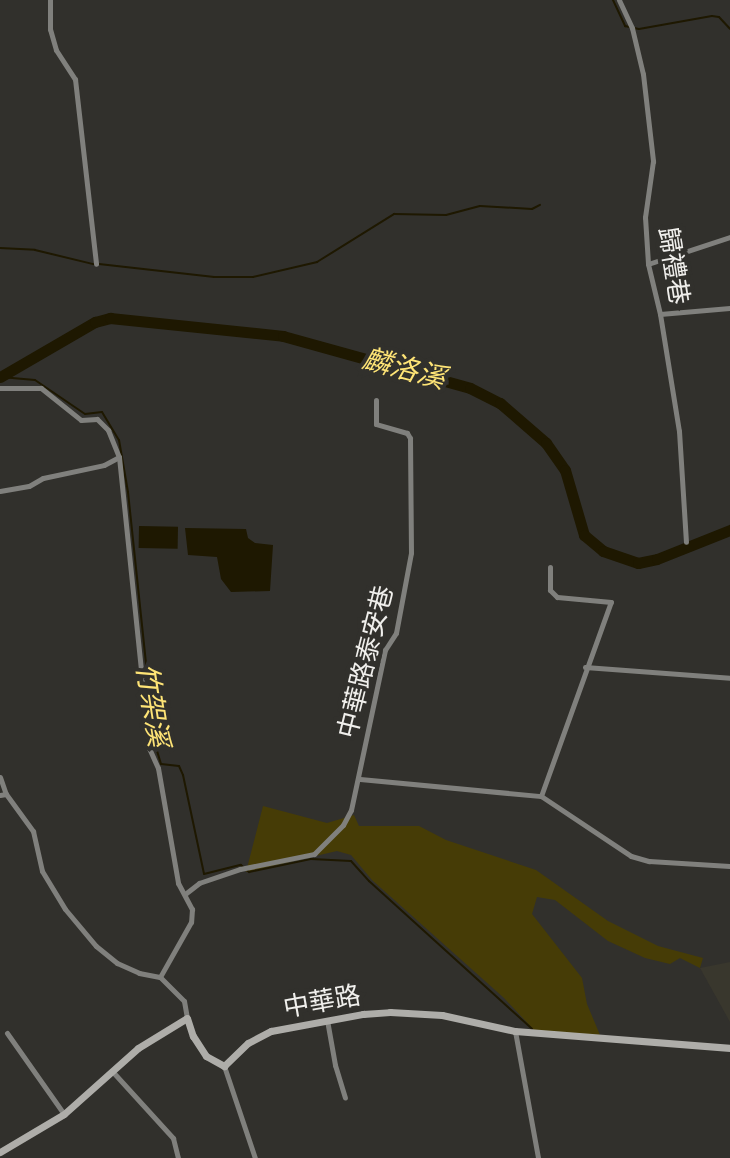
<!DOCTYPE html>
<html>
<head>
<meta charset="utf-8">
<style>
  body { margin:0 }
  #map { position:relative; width:730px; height:1158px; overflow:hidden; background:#31302c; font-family:"Source Sans 3","Noto Sans TC",sans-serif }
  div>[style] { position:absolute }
  .built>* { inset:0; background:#39372d }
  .green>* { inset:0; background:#463c06 }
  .water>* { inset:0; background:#1e1801; transform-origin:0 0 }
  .stream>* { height:2px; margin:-1px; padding:0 1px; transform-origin:1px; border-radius:1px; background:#1e1801 }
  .river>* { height:11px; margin:-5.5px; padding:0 5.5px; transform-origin:5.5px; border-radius:5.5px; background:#1e1801 }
  .street>* { height:5px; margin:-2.5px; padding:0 2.5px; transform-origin:2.5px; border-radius:2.5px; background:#80807d }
  .secondary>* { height:7px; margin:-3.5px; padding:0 3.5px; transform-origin:3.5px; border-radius:3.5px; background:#aeada9 }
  span { translate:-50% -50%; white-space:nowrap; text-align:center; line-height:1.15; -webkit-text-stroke:8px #31302c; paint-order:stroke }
  .street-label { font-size:26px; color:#f0efec }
  .water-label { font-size:28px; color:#fee476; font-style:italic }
</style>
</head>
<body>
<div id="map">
  <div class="built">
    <div style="clip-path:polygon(730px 962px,730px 1022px,700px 968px)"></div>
  </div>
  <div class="green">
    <div style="clip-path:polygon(263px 806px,327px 823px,354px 815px,359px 826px,419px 826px,446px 840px,536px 870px,608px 921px,658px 946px,703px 958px,700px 968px,680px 958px,670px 964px,645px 958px,608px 941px,555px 900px,537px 897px,532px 914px,582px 978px,587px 1004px,600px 1035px,535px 1031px,504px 998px,372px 880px,351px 855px,337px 851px,246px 872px)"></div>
  </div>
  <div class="water">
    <div style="left:139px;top:526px;width:39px;height:22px;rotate:1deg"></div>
    <div style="clip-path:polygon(185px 528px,246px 529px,248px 538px,255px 543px,273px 545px,270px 591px,231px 592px,221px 579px,217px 557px,188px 555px)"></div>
  </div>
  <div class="stream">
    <div style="left:613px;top:0;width:29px;rotate:65deg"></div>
    <div style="left:625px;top:26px;width:14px;rotate:12deg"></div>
    <div style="left:639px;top:29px;width:74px;rotate:-10.1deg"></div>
    <div style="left:712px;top:16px;width:7px;rotate:8deg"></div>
    <div style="left:719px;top:17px;width:16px;rotate:47deg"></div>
    <div style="left:0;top:248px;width:35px;rotate:3deg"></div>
    <div style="left:35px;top:250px;width:60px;rotate:13.6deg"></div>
    <div style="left:99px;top:264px;width:116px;rotate:6.4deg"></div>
    <div style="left:214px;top:277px;width:39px"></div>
    <div style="left:253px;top:277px;width:66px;rotate:-13.2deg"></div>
    <div style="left:317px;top:262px;width:91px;rotate:-31.9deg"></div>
    <div style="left:394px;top:214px;width:52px;rotate:1.1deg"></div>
    <div style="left:446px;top:215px;width:35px;rotate:-15deg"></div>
    <div style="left:480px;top:206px;width:52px;rotate:3.3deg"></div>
    <div style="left:532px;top:209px;width:9px;rotate:-27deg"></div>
    <div style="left:1px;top:377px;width:34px;rotate:5deg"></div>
    <div style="left:35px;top:380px;width:60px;rotate:34.2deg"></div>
    <div style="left:85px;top:414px;width:17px;rotate:-7deg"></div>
    <div style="left:102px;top:412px;width:33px;rotate:59deg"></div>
    <div style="left:119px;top:440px;width:53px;rotate:80.2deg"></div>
    <div style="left:128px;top:492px;width:250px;rotate:84deg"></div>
    <div style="left:154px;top:741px;width:24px;rotate:73deg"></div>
    <div style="left:161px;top:764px;width:18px;rotate:6deg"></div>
    <div style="left:179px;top:766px;width:10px;rotate:66deg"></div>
    <div style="left:183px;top:775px;width:101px;rotate:78deg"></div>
    <div style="left:204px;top:874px;width:38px;rotate:-14deg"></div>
    <div style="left:241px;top:865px;width:11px;rotate:41deg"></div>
    <div style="left:249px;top:872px;width:63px;rotate:-11.8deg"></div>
    <div style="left:311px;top:859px;width:40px;rotate:2.9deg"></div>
    <div style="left:351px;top:861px;width:27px;rotate:48deg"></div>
    <div style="left:369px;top:881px;width:220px;rotate:42.2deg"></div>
  </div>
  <div class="river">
    <div style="left:0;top:377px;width:110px;rotate:-30.1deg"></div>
    <div style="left:95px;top:322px;width:16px;rotate:-15deg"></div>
    <div style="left:110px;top:318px;width:174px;rotate:5.9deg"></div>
    <div style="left:283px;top:336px;width:194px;rotate:15.5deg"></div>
    <div style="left:470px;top:388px;width:34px;rotate:27deg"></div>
    <div style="left:500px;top:403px;width:61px;rotate:41deg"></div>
    <div style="left:546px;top:443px;width:33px;rotate:55deg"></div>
    <div style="left:565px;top:470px;width:68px;rotate:73.7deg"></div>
    <div style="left:584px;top:535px;width:25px;rotate:40deg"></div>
    <div style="left:603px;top:551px;width:37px;rotate:19deg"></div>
    <div style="left:638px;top:563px;width:19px;rotate:-12deg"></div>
    <div style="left:657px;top:559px;width:79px;rotate:-21.7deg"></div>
  </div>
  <div class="street">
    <div style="left:50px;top:0;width:29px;rotate:90deg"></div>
    <div style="left:50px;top:29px;width:22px;rotate:74deg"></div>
    <div style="left:56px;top:50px;width:35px;rotate:57deg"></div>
    <div style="left:75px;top:79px;width:186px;rotate:83.5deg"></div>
    <div style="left:619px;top:0;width:31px;rotate:65deg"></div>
    <div style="left:632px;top:28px;width:47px;rotate:76.6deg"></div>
    <div style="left:643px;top:74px;width:88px;rotate:83.4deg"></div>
    <div style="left:653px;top:161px;width:57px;rotate:98.1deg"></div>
    <div style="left:645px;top:217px;width:47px;rotate:86.3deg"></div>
    <div style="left:648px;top:264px;width:51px;rotate:76.5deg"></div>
    <div style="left:660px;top:314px;width:119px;rotate:80.8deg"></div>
    <div style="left:679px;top:431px;width:111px;rotate:86.4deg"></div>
    <div style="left:648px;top:264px;width:86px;rotate:-18.2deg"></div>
    <div style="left:660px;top:314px;width:70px;rotate:-4.9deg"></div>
    <div style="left:0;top:388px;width:41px"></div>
    <div style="left:41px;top:388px;width:51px;rotate:38.7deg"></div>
    <div style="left:81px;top:420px;width:16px;rotate:-4deg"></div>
    <div style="left:97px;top:419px;width:16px;rotate:45deg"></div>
    <div style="left:108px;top:430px;width:29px;rotate:68deg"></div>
    <div style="left:119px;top:457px;width:293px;rotate:84.1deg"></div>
    <div style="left:149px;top:748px;width:22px;rotate:66deg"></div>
    <div style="left:158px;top:768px;width:117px;rotate:80.1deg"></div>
    <div style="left:178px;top:883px;width:30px;rotate:62deg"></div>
    <div style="left:192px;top:909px;width:13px;rotate:94deg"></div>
    <div style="left:191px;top:922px;width:63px;rotate:119.4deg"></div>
    <div style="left:160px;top:977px;width:34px;rotate:45deg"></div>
    <div style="left:184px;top:1001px;width:17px;rotate:80deg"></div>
    <div style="left:0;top:491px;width:29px;rotate:-10deg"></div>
    <div style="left:29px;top:486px;width:16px;rotate:-30deg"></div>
    <div style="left:43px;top:478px;width:62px;rotate:-12deg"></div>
    <div style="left:104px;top:465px;width:17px;rotate:-28deg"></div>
    <div style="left:585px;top:667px;width:145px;rotate:4.3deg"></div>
    <div style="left:0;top:777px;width:18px;rotate:71deg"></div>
    <div style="left:6px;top:794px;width:6px;rotate:171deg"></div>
    <div style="left:360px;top:779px;width:182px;rotate:5.4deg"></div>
    <div style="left:541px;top:796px;width:108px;rotate:33.7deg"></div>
    <div style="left:631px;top:856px;width:19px;rotate:16deg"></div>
    <div style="left:649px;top:861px;width:81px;rotate:3.5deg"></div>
    <div style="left:6px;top:794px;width:46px;rotate:53.9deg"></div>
    <div style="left:33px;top:831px;width:41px;rotate:77.3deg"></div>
    <div style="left:42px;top:871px;width:44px;rotate:58.8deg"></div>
    <div style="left:65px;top:909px;width:48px;rotate:50deg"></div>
    <div style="left:96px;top:946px;width:27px;rotate:39deg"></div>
    <div style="left:117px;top:963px;width:24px;rotate:24deg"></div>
    <div style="left:139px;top:973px;width:21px;rotate:11deg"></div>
    <div style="left:541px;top:796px;width:206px;rotate:-70.2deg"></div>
    <div style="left:611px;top:602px;width:54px;rotate:-174.7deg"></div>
    <div style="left:557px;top:597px;width:10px;rotate:-135deg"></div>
    <div style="left:550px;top:590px;width:23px;rotate:-90deg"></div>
    <div style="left:185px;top:894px;width:18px;rotate:-38deg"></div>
    <div style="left:199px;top:883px;width:43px;rotate:-18.9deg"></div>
    <div style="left:240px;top:869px;width:76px;rotate:-11.5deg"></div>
    <div style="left:314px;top:854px;width:41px;rotate:-45deg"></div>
    <div style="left:343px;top:825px;width:17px;rotate:-62deg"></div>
    <div style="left:351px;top:810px;width:164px;rotate:-78deg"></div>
    <div style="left:385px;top:650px;width:20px;rotate:-57deg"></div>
    <div style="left:396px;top:633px;width:81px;rotate:-79.4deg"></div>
    <div style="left:411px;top:553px;width:115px;rotate:-90.5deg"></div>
    <div style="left:410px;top:438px;width:6px;rotate:-121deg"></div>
    <div style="left:407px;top:433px;width:32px;rotate:-164deg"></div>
    <div style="left:376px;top:424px;width:24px;rotate:-90deg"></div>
    <div style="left:327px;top:1020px;width:46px;rotate:79.9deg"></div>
    <div style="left:335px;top:1065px;width:34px;rotate:73deg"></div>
    <div style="left:515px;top:1031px;width:129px;rotate:79.7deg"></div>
    <div style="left:7px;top:1033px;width:99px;rotate:54.9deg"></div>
    <div style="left:224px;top:1066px;width:97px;rotate:71.4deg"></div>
    <div style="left:112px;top:1071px;width:91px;rotate:47.7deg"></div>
    <div style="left:173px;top:1138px;width:21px;rotate:76deg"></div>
  </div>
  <div class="secondary">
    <div style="left:0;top:1152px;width:74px;rotate:-30.7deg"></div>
    <div style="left:64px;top:1114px;width:99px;rotate:-41.7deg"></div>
    <div style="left:138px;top:1048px;width:57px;rotate:-31.5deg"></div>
    <div style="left:187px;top:1018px;width:19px;rotate:72deg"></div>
    <div style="left:193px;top:1036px;width:24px;rotate:57deg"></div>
    <div style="left:206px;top:1056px;width:21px;rotate:29deg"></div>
    <div style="left:224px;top:1066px;width:33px;rotate:-44deg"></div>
    <div style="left:248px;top:1043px;width:26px;rotate:-28deg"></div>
    <div style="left:271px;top:1031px;width:94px;rotate:-10.5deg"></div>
    <div style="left:363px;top:1014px;width:27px;rotate:-4deg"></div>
    <div style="left:390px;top:1012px;width:52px;rotate:3.3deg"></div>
    <div style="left:442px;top:1015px;width:75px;rotate:12.4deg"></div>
    <div style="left:515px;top:1031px;width:216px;rotate:4.5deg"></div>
  </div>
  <div class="street-label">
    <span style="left:673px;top:266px;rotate:81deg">歸禮巷</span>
    <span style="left:366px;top:662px;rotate:-76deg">中華路泰安巷</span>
    <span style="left:322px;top:1002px;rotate:-10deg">中華路</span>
  </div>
  <div class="water-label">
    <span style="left:404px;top:369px;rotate:15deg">麟洛溪</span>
    <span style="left:152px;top:705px;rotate:81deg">竹架溪</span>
  </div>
</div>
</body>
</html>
